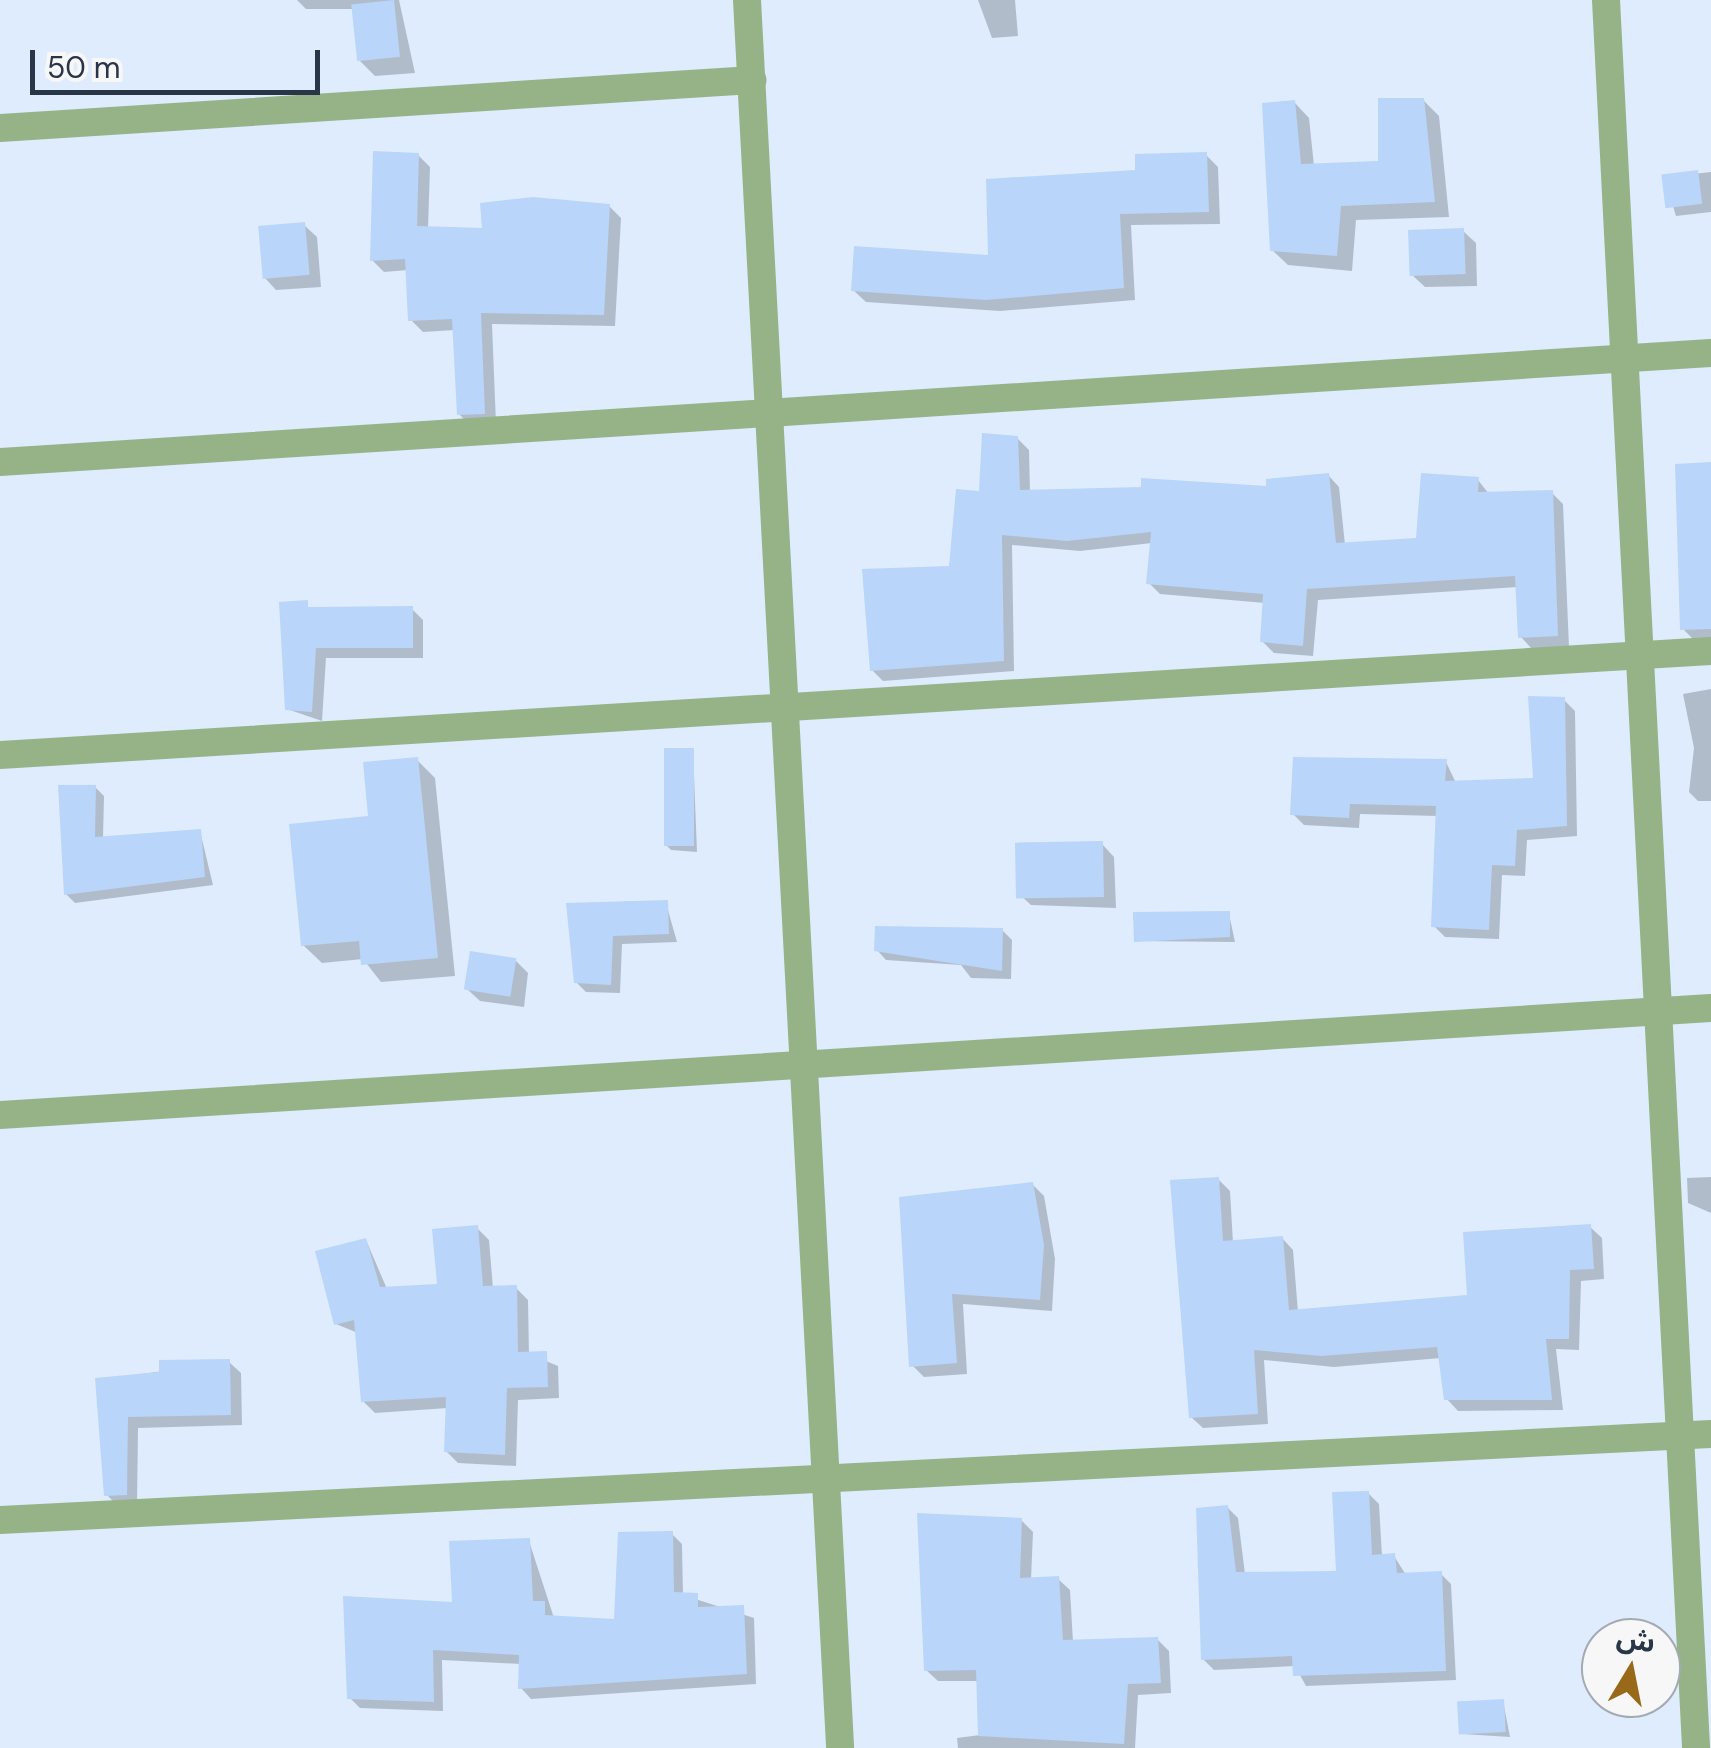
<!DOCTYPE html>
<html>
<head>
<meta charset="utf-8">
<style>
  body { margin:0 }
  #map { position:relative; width:1711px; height:1748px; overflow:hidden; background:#deecfe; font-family:"DM Sans","Noto Sans Arabic",sans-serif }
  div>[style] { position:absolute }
  .shadow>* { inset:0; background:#0003 }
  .building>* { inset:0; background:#b9d5f9; transform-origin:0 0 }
  .minor>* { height:28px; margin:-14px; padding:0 14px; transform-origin:14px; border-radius:14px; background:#95b386 }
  span { translate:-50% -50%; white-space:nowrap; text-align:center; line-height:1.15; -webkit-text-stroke:10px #f7f7f7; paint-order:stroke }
  .north { position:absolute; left:1581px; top:1618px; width:100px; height:100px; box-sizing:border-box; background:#f7f7f7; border:2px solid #a4aab1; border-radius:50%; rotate:10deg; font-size:28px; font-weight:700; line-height:40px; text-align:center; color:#283647 }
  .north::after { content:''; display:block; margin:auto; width:35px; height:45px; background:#986919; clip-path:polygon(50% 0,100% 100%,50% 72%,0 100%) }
  .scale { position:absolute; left:30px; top:50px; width:290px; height:45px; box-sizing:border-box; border:5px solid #283647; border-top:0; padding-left:12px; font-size:30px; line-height:35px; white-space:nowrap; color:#283647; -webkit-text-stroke:8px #f7f7f7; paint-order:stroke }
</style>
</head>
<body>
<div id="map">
  <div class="shadow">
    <div style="clip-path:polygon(297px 0,399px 0,415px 73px,375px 76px,359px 60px,354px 9px,306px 9px)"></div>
    <div style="clip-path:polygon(978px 0,1015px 0,1018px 36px,992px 38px)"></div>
    <div style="clip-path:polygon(1423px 100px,1439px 116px,1449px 217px,1356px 220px,1352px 271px,1288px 265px,1272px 250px,1294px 102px,1309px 118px,1314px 166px,1381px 163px)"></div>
    <div style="clip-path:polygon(418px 155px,430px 167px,428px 229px,484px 231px,609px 206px,621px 218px,615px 326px,492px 324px,496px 424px,471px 426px,459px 414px,455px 330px,423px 332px,411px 320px,408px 270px,384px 272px,372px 260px)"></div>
    <div style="clip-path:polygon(1206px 155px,1218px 167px,1220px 224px,1131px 225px,1135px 300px,1000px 311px,866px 302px,853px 290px,990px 258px,1138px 173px)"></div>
    <div style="clip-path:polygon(1711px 172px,1711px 212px,1676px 216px,1664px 177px)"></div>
    <div style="clip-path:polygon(304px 225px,317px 237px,321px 287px,276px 290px,264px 277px)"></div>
    <div style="clip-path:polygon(1463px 231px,1476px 243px,1477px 286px,1425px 287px,1412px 275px)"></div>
    <div style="clip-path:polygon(1017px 438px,1029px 450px,1030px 493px,1269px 489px,1328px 475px,1339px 487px,1345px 545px,1418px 540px,1478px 480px,1489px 494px,1552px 493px,1563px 504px,1569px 647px,1532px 649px,1521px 637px,1518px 587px,1318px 600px,1313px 656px,1274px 653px,1262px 641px,1265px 603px,1160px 594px,1149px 583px,1152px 543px,1080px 551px,1012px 545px,1014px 671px,883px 681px,872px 670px,952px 568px,981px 494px)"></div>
    <div style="clip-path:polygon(1711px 464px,1711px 639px,1694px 640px,1683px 629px)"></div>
    <div style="clip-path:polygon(412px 609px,423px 620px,423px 658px,326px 658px,322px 721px,287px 709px,308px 610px)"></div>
    <div style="clip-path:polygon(1711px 689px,1711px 801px,1698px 801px,1689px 792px,1694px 748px,1683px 694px)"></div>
    <div style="clip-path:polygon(1564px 700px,1575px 711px,1577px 836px,1527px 840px,1525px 876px,1502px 875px,1499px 939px,1445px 937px,1434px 926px,1438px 816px,1360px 814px,1359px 828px,1304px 825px,1293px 814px,1446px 762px,1456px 783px,1536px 780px)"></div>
    <div style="clip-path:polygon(693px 750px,697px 852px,671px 850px,666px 845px)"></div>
    <div style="clip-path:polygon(417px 760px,435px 778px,455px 976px,381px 982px,363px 959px,322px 963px,303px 945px,371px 818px)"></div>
    <div style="clip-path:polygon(95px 787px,104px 796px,103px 839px,200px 831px,213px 885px,75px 903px,66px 894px)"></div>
    <div style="clip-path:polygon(1102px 844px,1114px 857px,1116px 908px,1031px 905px,1018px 893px)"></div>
    <div style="clip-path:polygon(666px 903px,677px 942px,622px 944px,620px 993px,586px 992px,576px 982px,569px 906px)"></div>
    <div style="clip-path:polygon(1229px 914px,1235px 942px,1136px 941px)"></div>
    <div style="clip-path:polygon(1002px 930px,1012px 940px,1011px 979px,971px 978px,961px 965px,886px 960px,877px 950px)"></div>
    <div style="clip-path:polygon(515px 960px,528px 973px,524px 1007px,480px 1001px,467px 989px)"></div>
    <div style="clip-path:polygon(1711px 1177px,1711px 1213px,1688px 1203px,1687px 1178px)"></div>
    <div style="clip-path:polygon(1218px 1179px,1230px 1191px,1233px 1243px,1282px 1238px,1293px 1250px,1298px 1312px,1470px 1297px,1590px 1227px,1602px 1238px,1604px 1279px,1581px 1281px,1579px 1350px,1556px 1349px,1563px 1410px,1458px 1411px,1447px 1399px,1441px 1358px,1334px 1367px,1264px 1360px,1268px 1424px,1203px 1428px,1191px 1417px)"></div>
    <div style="clip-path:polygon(1032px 1184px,1044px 1196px,1055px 1259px,1052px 1311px,963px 1304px,967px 1374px,924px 1377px,912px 1365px,902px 1199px)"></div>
    <div style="clip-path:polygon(477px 1228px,489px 1240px,493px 1288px,516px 1288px,528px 1300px,529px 1354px,558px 1366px,559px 1398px,518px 1400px,516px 1466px,458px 1463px,446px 1451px,448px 1408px,375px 1413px,363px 1401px,358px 1333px,336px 1324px,366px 1240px,387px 1289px,439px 1287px)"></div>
    <div style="clip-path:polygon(229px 1362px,241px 1373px,242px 1425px,138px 1428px,137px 1506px,118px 1506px,107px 1495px,98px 1380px)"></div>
    <div style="clip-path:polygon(1368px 1493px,1379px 1504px,1382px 1556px,1394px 1556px,1406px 1575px,1441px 1574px,1451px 1584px,1456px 1680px,1306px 1686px,1295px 1666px,1214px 1670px,1203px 1659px,1227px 1507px,1238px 1518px,1245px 1574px,1339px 1573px)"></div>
    <div style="clip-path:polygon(1021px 1520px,1033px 1532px,1031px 1580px,1058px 1579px,1070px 1590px,1073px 1642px,1157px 1639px,1169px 1651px,1171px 1693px,1138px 1695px,1135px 1748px,958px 1748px,957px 1738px,980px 1735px,979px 1681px,938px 1681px,926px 1670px)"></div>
    <div style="clip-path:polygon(672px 1534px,682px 1544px,683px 1595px,754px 1618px,756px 1684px,531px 1699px,521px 1688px,521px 1664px,442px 1660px,443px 1711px,360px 1708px,349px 1697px,529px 1541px,554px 1618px,616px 1621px)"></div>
    <div style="clip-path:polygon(1503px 1701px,1510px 1737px,1462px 1734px)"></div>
  </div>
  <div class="building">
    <div style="left:394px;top:0;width:57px;height:43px;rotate:84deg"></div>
    <div style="clip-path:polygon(1378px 98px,1424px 98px,1435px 202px,1341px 206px,1337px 256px,1270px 251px,1262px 103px,1295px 100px,1301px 164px,1378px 161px)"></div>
    <div style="clip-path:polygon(373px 151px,419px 153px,417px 226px,482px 228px,480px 203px,533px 197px,610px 204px,604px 315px,481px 313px,485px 414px,457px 415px,452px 319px,408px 321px,405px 259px,370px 261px)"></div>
    <div style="clip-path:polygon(1207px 152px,1209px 212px,1120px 214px,1124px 288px,986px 300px,851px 291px,854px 246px,988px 255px,986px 179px,1135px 170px,1135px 154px)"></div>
    <div style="left:1698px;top:170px;width:34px;height:37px;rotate:83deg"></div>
    <div style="left:305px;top:222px;width:53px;height:47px;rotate:85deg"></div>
    <div style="left:1464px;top:228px;width:46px;height:56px;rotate:88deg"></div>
    <div style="clip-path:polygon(982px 433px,1018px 436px,1020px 490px,1141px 487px,1141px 478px,1266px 486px,1266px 479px,1329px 473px,1336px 543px,1416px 538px,1421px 473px,1479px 477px,1478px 492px,1553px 490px,1558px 636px,1518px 638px,1515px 576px,1307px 589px,1303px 646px,1260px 642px,1263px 594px,1146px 584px,1151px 532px,1067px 541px,1002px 535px,1004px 661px,870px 671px,862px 569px,949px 566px,956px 489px,979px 491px)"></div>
    <div style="clip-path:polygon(1711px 462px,1711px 629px,1680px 630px,1675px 464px)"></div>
    <div style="clip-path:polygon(308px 600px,308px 607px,413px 606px,413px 648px,316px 648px,312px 712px,285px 710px,279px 602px)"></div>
    <div style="clip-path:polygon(1528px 696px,1565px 697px,1567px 826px,1517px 830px,1515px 866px,1492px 865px,1489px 930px,1431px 927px,1436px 806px,1350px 804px,1349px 818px,1290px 815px,1293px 757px,1447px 759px,1445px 781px,1533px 778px)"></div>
    <div style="left:664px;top:748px;width:30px;height:98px"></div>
    <div style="clip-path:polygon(418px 757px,438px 958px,361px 965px,359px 941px,301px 946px,289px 824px,368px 816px,363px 762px)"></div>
    <div style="clip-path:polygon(58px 785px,96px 785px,95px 837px,201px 829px,205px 877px,64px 895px)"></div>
    <div style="left:1103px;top:841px;width:56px;height:88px;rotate:89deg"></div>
    <div style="clip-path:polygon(668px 900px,669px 934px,613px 936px,611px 985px,574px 983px,566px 903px)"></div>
    <div style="clip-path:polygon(1230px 911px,1230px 937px,1134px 942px,1133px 912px)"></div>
    <div style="clip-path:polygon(875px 926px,1003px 928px,1002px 971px,874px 951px)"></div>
    <div style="left:470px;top:951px;width:47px;height:39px;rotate:9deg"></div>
    <div style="clip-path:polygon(1219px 1177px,1223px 1241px,1283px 1236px,1289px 1310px,1467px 1295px,1463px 1232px,1591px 1224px,1594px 1269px,1570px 1270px,1569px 1339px,1546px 1339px,1552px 1400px,1444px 1400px,1437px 1347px,1321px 1356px,1254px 1350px,1258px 1414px,1189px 1418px,1170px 1180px)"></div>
    <div style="clip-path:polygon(1033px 1182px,1044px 1245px,1040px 1300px,952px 1294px,957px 1363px,909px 1367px,899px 1197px)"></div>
    <div style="clip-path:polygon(478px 1225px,483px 1286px,517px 1285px,518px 1352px,547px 1351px,548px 1387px,507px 1388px,505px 1455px,444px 1452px,446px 1397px,361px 1402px,354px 1320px,334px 1325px,315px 1251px,366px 1238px,380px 1287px,437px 1284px,432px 1229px)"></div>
    <div style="clip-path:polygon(230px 1359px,231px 1415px,128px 1417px,127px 1495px,104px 1496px,95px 1378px,159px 1372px,159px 1360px)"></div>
    <div style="clip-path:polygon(1369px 1491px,1372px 1555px,1395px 1553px,1397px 1573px,1442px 1571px,1446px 1671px,1293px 1676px,1292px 1656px,1201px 1660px,1196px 1508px,1228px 1505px,1236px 1572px,1336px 1571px,1332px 1492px)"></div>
    <div style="clip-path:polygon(917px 1513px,1022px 1518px,1020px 1578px,1059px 1576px,1063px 1640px,1158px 1637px,1161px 1683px,1128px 1684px,1124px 1744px,978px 1736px,976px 1670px,924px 1671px)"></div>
    <div style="clip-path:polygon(673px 1531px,674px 1592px,698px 1593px,698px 1607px,744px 1605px,747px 1674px,518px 1689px,519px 1655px,433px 1650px,434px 1702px,347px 1699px,343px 1596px,452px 1602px,449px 1541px,530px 1538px,533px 1601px,545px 1601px,545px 1615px,614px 1619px,618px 1532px)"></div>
    <div style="left:1504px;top:1699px;width:33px;height:47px;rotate:87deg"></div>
  </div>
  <div class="minor">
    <div style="left:747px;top:0;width:1750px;rotate:86.95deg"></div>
    <div style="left:1606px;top:0;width:1750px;rotate:87.05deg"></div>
    <div style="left:0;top:128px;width:754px;rotate:-3.65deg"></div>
    <div style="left:0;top:462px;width:1714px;rotate:-3.65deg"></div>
    <div style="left:0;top:755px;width:1714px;rotate:-3.48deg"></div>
    <div style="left:0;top:1115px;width:1714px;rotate:-3.58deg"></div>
    <div style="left:0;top:1520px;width:1713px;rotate:-2.88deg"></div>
  </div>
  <div class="north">ش</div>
  <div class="scale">50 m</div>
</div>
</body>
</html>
